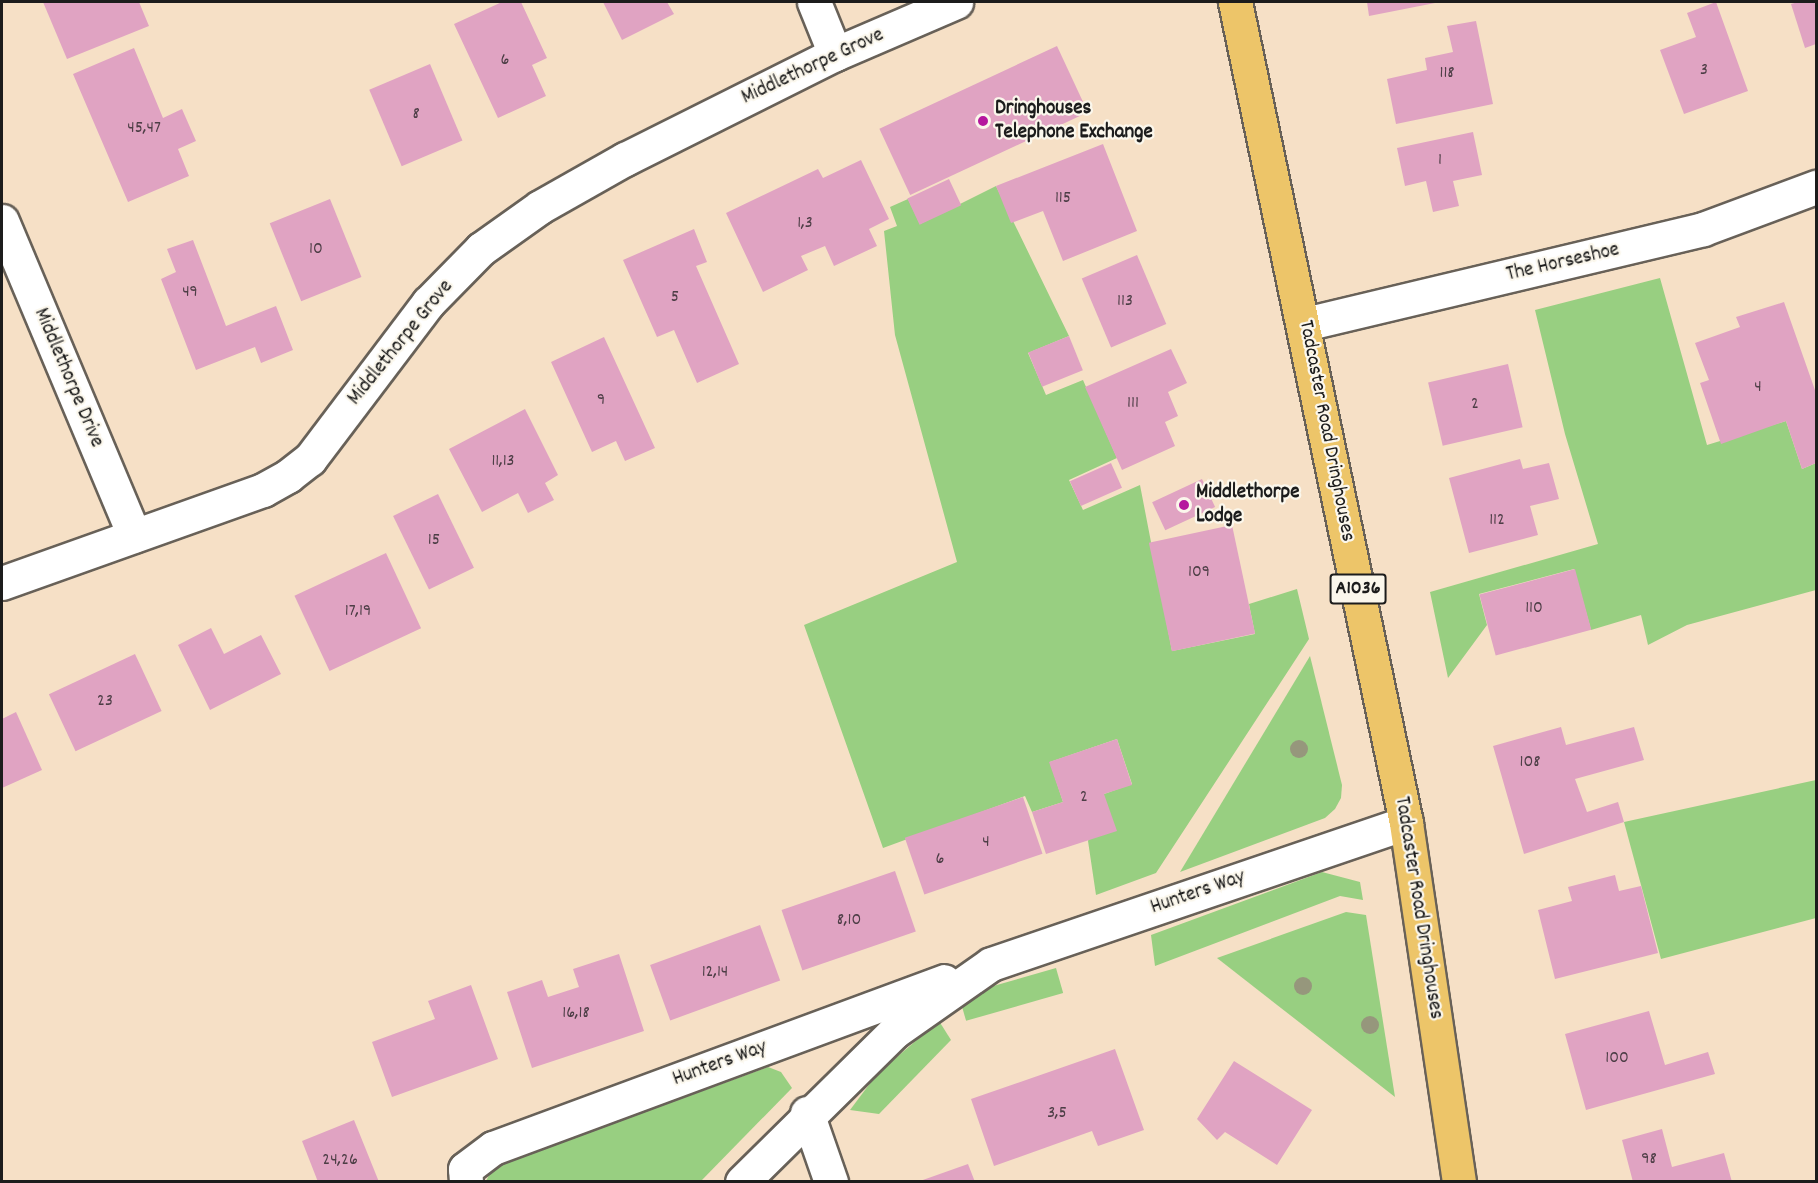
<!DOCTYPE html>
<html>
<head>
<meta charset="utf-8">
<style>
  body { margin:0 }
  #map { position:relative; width:1818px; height:1183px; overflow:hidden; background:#f6e0c6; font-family:Dekko,sans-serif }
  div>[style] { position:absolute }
  .green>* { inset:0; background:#98cf81; transform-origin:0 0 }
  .building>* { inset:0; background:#e0a3c2; transform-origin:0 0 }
  .roads { filter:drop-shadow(2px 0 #686158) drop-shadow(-2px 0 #686158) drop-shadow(0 2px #686158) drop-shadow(0 -2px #686158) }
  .street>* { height:33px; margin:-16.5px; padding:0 16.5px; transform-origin:16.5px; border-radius:16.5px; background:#fff }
  .primary>* { height:33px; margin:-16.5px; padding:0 16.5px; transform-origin:16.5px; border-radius:16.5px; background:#edc569 }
  .trees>* { width:18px; height:18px; margin:-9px; border-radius:50%; background:#96977c }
  .dots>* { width:16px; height:16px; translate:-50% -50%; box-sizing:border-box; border:3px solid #fbf7ec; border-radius:50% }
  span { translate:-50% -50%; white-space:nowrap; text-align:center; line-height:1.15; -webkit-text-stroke:4.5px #fbf7ec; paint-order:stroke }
  .number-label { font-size:18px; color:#4d3e46 }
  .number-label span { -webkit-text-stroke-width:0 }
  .shield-label span { padding:2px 4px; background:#fbf7ec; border:2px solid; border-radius:4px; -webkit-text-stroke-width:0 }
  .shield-label { font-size:20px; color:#1c1c1c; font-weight:700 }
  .street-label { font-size:21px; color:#1c1c1c }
  .poi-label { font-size:21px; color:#1c1c1c; font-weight:700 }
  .left { translate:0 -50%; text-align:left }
  .frame { position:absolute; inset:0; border:3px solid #1c1c1c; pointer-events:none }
</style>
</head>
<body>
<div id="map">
  <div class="green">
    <div style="clip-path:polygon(996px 186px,1069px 336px,1028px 353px,1046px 395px,1083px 380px,1117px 458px,1069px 480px,1083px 510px,1140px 485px,1172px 651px,1255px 634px,1249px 604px,1297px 589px,1309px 639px,1156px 873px,1096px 895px,1088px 841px,1104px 794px,1132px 784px,1117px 739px,1050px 762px,1063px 802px,1032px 812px,1025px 796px,883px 848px,804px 625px,957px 562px,895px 335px,884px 231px,897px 226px,890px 207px,908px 199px,920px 224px)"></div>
    <div style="clip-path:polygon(1660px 278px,1707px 445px,1786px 421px,1802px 469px,1816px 463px,1816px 590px,1687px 625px,1648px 645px,1641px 615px,1591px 630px,1574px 569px,1479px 594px,1487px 625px,1448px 678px,1430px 592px,1598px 544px,1565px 434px,1535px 310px)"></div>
    <div style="clip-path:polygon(1310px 656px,1342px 785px,1341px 798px,1335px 809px,1325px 818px,1180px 872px)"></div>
    <div style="clip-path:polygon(1816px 780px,1816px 918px,1661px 959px,1624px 822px)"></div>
    <div style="clip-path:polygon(1322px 872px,1360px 882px,1363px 900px,1340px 896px,1155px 966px,1151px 935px)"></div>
    <div style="clip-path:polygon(1346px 912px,1366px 915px,1395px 1097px,1217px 958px)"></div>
    <div style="left:1056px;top:968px;width:26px;height:101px;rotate:74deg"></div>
    <div style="clip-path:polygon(939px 1021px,951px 1040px,879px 1114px,850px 1110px,877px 1074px)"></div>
    <div style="clip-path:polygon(768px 1067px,781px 1072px,792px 1088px,701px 1181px,486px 1181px,491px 1171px,507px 1162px)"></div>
  </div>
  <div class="building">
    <div style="clip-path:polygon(43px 2px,139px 2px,149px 26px,67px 59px)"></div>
    <div style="clip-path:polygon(502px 2px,521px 2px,547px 58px,532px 65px,546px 96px,498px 118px,454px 24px)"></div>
    <div style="clip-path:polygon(603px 2px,667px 2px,674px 14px,622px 40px)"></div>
    <div style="clip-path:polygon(1367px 2px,1435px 2px,1435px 3px,1369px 16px)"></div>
    <div style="clip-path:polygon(1716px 2px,1748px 91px,1684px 114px,1660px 50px,1696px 37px,1687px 13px)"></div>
    <div style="clip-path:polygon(1798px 2px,1816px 2px,1816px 44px,1805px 48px,1791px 4px)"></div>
    <div style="clip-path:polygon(1476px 21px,1493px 104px,1396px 124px,1387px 79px,1427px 70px,1425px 58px,1453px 52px,1447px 26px)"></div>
    <div style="left:1057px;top:46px;width:73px;height:196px;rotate:65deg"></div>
    <div style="clip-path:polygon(134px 48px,163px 118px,182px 109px,196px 141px,178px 149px,189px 176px,128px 202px,73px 74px)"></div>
    <div style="left:430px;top:64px;width:83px;height:66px;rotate:67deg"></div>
    <div style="clip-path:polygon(1473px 132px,1482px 175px,1453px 181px,1459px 206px,1433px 212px,1426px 181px,1405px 186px,1397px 148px)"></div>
    <div style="clip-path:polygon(1103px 144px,1137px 231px,1063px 261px,1043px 211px,1011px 223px,996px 186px)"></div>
    <div style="clip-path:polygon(861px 160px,889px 219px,869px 229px,877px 246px,834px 266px,825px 246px,801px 256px,808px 270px,763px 292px,726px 213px,818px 169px,823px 178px)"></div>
    <div style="left:949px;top:179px;width:29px;height:46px;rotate:65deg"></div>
    <div style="left:330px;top:199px;width:84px;height:65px;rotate:68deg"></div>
    <div style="clip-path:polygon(694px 229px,707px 262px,696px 266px,739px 364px,697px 383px,674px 330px,657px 337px,623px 260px)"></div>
    <div style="clip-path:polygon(193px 240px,226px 326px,276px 306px,293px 350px,261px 363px,255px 347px,196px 370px,161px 279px,176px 272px,167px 249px)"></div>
    <div style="left:1137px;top:255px;width:75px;height:60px;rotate:67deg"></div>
    <div style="clip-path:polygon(1784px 302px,1816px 393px,1816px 463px,1802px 469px,1786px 421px,1721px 444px,1700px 383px,1709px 380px,1695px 343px,1740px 327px,1736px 317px)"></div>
    <div style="left:1069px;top:336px;width:37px;height:44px;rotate:68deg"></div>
    <div style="clip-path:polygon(604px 337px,655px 448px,625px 461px,616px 441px,592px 452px,551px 362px)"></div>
    <div style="clip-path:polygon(1171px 349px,1187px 383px,1168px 392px,1178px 416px,1165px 422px,1175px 446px,1122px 470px,1085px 387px)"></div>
    <div style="left:1508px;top:364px;width:65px;height:82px;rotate:77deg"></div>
    <div style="clip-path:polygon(525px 409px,558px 475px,545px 483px,554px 500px,528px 513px,518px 493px,482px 512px,449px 449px)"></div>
    <div style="clip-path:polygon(1520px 459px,1523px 469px,1549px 463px,1559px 499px,1530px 506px,1538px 535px,1469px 553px,1449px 478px)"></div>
    <div style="left:1111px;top:463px;width:27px;height:45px;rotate:66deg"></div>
    <div style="left:1202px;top:479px;width:31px;height:55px;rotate:65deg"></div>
    <div style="left:438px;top:494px;width:82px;height:50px;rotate:64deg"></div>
    <div style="left:1232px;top:525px;width:111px;height:85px;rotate:78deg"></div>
    <div style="left:386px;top:553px;width:83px;height:101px;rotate:65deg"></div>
    <div style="left:1575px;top:569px;width:63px;height:99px;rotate:75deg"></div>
    <div style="clip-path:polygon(211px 628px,224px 654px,261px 635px,281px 674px,210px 710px,178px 645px)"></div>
    <div style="left:135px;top:654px;width:63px;height:95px;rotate:65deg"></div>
    <div style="clip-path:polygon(16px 712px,42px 770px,2px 788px,2px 719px)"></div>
    <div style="clip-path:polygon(1561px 727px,1566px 745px,1634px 727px,1644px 760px,1575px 779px,1587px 812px,1618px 802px,1624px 822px,1524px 854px,1493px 746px)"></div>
    <div style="clip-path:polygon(1117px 739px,1132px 785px,1104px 794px,1117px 831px,1046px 854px,1032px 812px,1063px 802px,1049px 762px)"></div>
    <div style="left:1023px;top:797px;width:60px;height:125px;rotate:71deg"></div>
    <div style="left:895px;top:871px;width:64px;height:120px;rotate:71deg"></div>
    <div style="clip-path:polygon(1615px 875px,1619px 891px,1641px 886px,1658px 953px,1555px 979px,1538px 910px,1572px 901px,1568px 887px)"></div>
    <div style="left:760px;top:925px;width:59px;height:117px;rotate:70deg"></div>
    <div style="clip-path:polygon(619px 954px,644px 1031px,532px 1068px,507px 992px,542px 980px,548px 997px,579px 987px,573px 969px)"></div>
    <div style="clip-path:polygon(471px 985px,498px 1059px,392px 1097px,372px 1042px,435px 1019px,428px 1001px)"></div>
    <div style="clip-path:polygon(1649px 1011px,1665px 1065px,1708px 1052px,1715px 1074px,1586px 1110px,1565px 1034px)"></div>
    <div style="clip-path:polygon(1115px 1049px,1144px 1130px,1098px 1146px,1092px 1131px,994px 1166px,971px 1099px)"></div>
    <div style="clip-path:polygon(1234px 1061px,1312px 1110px,1277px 1165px,1225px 1132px,1217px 1140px,1197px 1119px)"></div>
    <div style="clip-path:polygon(354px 1120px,379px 1182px,318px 1182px,302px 1141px)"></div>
    <div style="clip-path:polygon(1662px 1129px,1672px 1167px,1724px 1153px,1732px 1182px,1633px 1182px,1622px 1140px)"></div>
    <div style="clip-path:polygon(968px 1164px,975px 1182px,920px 1182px,920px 1181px)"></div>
  </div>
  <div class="roads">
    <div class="street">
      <div style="left:814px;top:2px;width:56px;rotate:68deg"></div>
      <div style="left:2px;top:221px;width:341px;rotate:67.2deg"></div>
      <div style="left:1305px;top:324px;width:409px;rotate:-13.4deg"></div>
      <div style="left:1703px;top:229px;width:121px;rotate:-20.4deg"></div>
      <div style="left:2px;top:583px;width:277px;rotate:-19.6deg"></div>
      <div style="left:263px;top:490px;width:29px;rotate:-29deg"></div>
      <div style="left:288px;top:476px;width:28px;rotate:-38deg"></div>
      <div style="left:310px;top:459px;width:196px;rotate:-52.9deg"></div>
      <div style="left:428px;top:303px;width:76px;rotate:-45.5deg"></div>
      <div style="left:481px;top:249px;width:72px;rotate:-35.4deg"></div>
      <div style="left:540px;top:207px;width:98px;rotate:-29.5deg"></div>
      <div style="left:625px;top:159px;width:235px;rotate:-26.6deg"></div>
      <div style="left:835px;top:54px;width:132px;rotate:-23.3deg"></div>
      <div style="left:807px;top:1113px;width:73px;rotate:70.8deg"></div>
      <div style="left:466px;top:1182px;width:13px;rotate:-94deg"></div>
      <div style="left:465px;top:1169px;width:35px;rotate:-37deg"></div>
      <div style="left:493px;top:1148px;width:481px;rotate:-20.3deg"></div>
      <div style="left:742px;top:1182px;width:214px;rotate:-44.6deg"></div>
      <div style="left:894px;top:1032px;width:118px;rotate:-35deg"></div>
      <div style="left:991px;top:964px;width:438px;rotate:-18.8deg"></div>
    </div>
    <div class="primary">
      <div style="left:1235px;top:2px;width:839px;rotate:78.23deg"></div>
      <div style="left:1406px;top:823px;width:363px;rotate:81.6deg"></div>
    </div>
  </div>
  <div class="trees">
    <div style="left:1299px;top:749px"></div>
    <div style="left:1303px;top:986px"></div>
    <div style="left:1370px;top:1025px"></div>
  </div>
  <div class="dots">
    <div style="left:983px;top:121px;background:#b5179e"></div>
    <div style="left:1184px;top:505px;background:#b5179e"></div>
  </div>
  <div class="number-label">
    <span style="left:505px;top:61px">6</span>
    <span style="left:1704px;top:71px">3</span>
    <span style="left:1447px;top:74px">118</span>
    <span style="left:416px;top:115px">8</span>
    <span style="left:144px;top:129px">45,47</span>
    <span style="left:1440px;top:161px">1</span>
    <span style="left:1063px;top:199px">115</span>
    <span style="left:805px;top:224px">1,3</span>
    <span style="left:316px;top:250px">10</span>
    <span style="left:190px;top:293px">49</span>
    <span style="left:675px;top:298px">5</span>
    <span style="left:1125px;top:302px">113</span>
    <span style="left:1758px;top:388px">4</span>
    <span style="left:601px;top:401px">9</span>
    <span style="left:1133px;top:404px">111</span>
    <span style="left:1475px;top:405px">2</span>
    <span style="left:503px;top:462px">11,13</span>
    <span style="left:1497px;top:521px">112</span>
    <span style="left:434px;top:541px">15</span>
    <span style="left:1199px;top:573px">109</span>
    <span style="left:1534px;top:609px">110</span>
    <span style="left:358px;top:612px">17,19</span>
    <span style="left:105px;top:702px">23</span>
    <span style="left:1530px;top:763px">108</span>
    <span style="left:1084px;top:798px">2</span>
    <span style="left:986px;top:843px">4</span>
    <span style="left:940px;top:860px">6</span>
    <span style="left:849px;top:921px">8,10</span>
    <span style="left:715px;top:973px">12,14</span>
    <span style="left:576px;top:1014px">16,18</span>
    <span style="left:1617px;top:1059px">100</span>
    <span style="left:1057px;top:1114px">3,5</span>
    <span style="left:1649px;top:1160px">98</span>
    <span style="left:340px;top:1161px">24,26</span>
  </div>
  <div class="shield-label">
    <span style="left:1358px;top:589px">A1036</span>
  </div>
  <div class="street-label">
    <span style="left:813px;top:67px;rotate:-25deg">Middlethorpe Grove</span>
    <span style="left:1563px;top:263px;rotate:-13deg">The Horseshoe</span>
    <span style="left:401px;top:343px;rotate:-51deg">Middlethorpe Grove</span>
    <span style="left:68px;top:378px;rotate:67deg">Middlethorpe Drive</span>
    <span style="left:1326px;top:431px;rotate:79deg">Tadcaster Road Dringhouses</span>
    <span style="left:1198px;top:893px;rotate:-19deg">Hunters Way</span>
    <span style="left:1418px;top:908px;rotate:81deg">Tadcaster Road Dringhouses</span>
    <span style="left:720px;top:1064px;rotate:-20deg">Hunters Way</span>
  </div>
  <div class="poi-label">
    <span class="left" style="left:995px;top:121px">Dringhouses<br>Telephone Exchange</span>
    <span class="left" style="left:1196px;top:505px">Middlethorpe<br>Lodge</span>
  </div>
  <div class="frame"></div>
</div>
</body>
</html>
